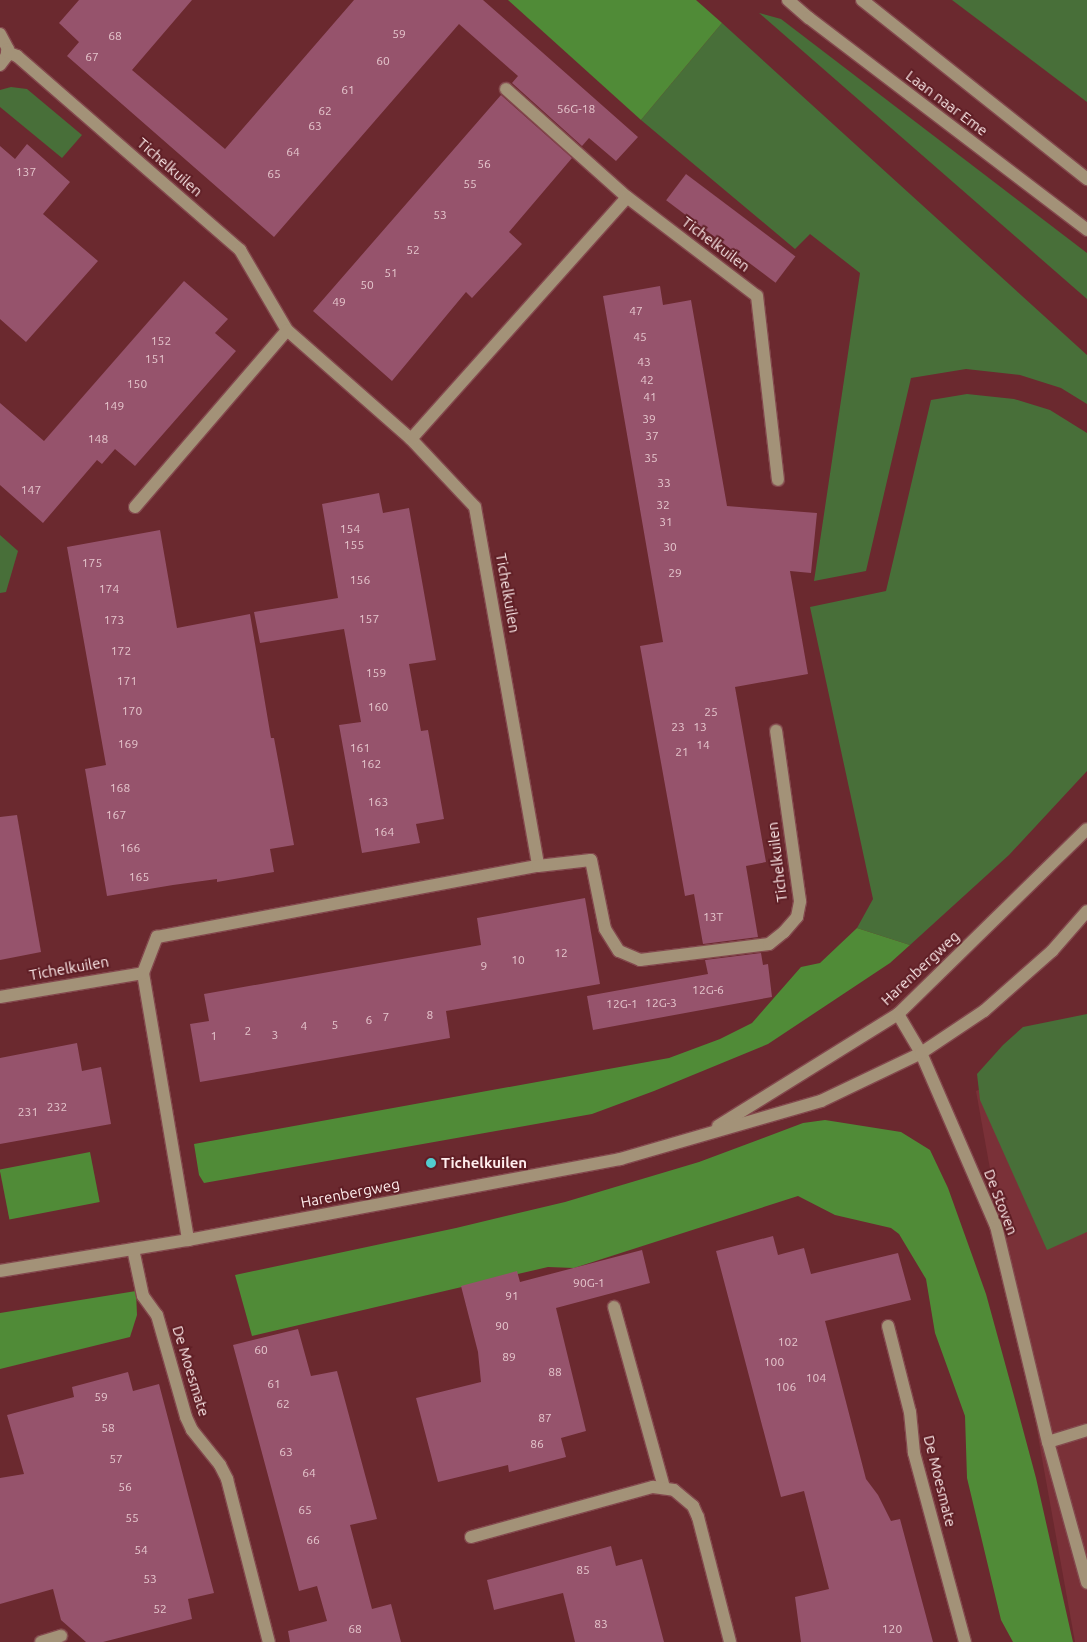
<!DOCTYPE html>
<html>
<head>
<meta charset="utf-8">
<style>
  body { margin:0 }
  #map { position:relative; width:1087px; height:1642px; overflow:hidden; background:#6b292f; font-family:Ubuntu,sans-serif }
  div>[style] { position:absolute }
  .built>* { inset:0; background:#7a3138 }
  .green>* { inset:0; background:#486f39 }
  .forest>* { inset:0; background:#508b37; transform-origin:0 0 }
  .building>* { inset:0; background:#96536c; transform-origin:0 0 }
  .roads { filter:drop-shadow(1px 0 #83484d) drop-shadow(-1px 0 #83484d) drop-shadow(0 1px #83484d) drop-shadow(0 -1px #83484d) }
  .minor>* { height:12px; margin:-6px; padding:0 6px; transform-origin:6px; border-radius:6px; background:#a39278 }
  .dots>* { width:14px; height:14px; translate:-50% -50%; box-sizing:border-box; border:2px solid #5f1e25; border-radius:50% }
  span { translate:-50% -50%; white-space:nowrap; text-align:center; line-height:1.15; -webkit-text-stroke:4px #5f1e25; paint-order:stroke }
  .number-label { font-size:12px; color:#e5c6cd }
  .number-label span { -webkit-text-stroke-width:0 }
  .street-label { font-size:15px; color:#ffeded }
  .poi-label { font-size:15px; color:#ffeded; font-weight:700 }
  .left { translate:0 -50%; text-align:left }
</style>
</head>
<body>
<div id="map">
  <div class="built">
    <div style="clip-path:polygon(1087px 1040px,1087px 1642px,1075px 1642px,976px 1091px)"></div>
  </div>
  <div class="green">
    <div style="clip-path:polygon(952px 0,1087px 0,1087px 102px)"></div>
    <div style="clip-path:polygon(759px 13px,781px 19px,1087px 253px,1087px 299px)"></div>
    <div style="clip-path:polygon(722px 23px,1087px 355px,1087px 404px,1061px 388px,1020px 375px,966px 369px,911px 378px,866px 571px,814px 581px,860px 273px,810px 234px,795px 249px,641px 120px)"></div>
    <div style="clip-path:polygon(11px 87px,27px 89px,82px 135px,62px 158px,0 107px,0 90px)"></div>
    <div style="clip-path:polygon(967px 394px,1014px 399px,1050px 410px,1087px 433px,1087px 771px,1009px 855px,910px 945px,857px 928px,873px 899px,810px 607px,886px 591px,931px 400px)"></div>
    <div style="clip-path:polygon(0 535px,18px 551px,6px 592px,0 593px)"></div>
    <div style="clip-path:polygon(1087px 1014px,1087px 1232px,1047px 1250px,980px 1100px,977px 1074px,1003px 1045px,1023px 1027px)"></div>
  </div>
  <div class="forest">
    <div style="clip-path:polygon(508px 0,696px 0,722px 23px,641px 120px)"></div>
    <div style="clip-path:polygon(857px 928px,910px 945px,890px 963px,768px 1044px,654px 1091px,592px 1114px,204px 1183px,199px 1175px,194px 1144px,669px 1058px,720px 1039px,752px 1023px,801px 967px,820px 963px)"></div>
    <div style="clip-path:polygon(825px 1120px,901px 1132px,930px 1150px,948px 1188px,986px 1294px,1014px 1396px,1036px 1478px,1073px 1642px,1013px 1642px,1001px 1620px,967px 1478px,965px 1416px,935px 1333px,926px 1279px,899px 1234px,891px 1228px,835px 1215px,798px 1196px,574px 1268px,548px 1267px,252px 1336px,235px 1275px,456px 1228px,565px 1202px,699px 1162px,803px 1123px)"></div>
    <div style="left:90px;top:1152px;width:51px;height:92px;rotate:79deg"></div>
    <div style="clip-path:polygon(136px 1291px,137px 1315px,130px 1337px,0 1369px,0 1313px)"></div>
  </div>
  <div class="building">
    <div style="clip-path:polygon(79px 0,192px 0,132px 70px,225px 149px,354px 0,483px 0,638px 137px,616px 161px,589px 138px,582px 146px,512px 83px,518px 76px,459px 24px,274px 237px,67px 56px,79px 42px,59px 23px)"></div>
    <div style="clip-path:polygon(501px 95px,572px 158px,509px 232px,522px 244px,472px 298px,466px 292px,392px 381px,313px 311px)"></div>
    <div style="clip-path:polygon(27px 144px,70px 182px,43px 214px,98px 261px,26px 342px,0 319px,0 146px,15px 159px)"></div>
    <div style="left:686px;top:174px;width:137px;height:33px;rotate:37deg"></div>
    <div style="clip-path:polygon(184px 281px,228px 319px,215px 333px,236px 351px,135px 466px,115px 449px,102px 464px,97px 460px,43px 523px,0 485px,0 403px,44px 441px)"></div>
    <div style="clip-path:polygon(660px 286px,663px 305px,691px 300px,727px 506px,817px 513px,811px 573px,790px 571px,808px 674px,735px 687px,766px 862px,746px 866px,758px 937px,703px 944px,694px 894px,685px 896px,640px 646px,663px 642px,603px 296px)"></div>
    <div style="clip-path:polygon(379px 493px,383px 513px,409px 508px,436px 660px,409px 664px,421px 731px,428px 730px,444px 819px,416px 824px,420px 843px,362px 853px,339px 725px,361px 722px,344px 629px,260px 643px,254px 612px,338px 598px,322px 504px)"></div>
    <div style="clip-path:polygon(160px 530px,177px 628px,250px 614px,271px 738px,274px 738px,294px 845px,270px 849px,274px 872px,217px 882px,217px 879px,173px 885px,107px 896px,85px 769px,106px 765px,67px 547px)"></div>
    <div style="clip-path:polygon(17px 815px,41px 952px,0 960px,0 817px)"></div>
    <div style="clip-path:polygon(585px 898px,600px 984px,446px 1011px,450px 1038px,200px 1082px,190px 1024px,209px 1021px,204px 994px,481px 945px,477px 918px)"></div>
    <div style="clip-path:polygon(761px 953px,763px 965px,768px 964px,772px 997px,593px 1030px,587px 996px,708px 974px,705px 960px)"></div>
    <div style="clip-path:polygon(77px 1043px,82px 1071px,101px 1067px,111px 1124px,0 1144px,0 1058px)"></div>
    <div style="clip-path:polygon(773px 1236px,778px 1255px,804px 1248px,811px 1274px,898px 1253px,911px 1300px,825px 1321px,866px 1479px,878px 1495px,891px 1521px,900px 1519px,933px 1642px,801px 1642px,795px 1597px,829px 1589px,804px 1491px,781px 1497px,716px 1251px)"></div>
    <div style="clip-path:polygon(642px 1250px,650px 1283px,556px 1308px,586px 1431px,561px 1438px,566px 1457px,509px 1472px,508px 1465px,438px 1482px,416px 1398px,481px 1382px,478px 1352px,461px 1286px,517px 1271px,520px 1282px)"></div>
    <div style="clip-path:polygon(298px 1329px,311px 1376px,337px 1371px,377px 1519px,350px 1525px,372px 1609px,391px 1604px,401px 1642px,290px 1642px,288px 1631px,327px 1621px,317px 1586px,299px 1591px,233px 1345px)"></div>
    <div style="clip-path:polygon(128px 1372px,133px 1391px,159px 1384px,214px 1593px,188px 1599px,192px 1619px,103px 1642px,86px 1642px,61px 1620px,53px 1589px,0 1604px,0 1478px,24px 1474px,7px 1415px,74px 1397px,72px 1387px)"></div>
    <div style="clip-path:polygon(611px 1546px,616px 1566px,642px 1559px,664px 1642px,575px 1642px,563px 1593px,494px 1610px,487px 1580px)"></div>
  </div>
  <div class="roads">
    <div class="minor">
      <div style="left:788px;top:0;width:28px;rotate:41deg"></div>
      <div style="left:809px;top:18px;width:350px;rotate:37.3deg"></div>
      <div style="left:862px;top:0;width:288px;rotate:38.5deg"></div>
      <div style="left:0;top:34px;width:17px;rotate:62deg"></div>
      <div style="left:8px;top:49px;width:8px;rotate:104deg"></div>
      <div style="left:6px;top:57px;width:10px;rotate:127deg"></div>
      <div style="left:7px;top:52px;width:11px;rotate:22deg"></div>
      <div style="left:17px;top:56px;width:296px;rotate:41deg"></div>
      <div style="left:240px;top:250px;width:93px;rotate:59.6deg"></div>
      <div style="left:287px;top:330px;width:165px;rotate:41.3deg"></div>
      <div style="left:411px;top:439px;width:93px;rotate:46.7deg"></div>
      <div style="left:475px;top:507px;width:364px;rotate:80deg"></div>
      <div style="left:506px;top:89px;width:162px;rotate:41.8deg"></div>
      <div style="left:627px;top:197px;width:163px;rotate:37.3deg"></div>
      <div style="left:757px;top:296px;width:185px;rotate:83.5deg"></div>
      <div style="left:411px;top:439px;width:324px;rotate:-48.2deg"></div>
      <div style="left:135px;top:507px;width:233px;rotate:-49.3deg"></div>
      <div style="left:143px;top:973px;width:271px;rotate:80.4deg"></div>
      <div style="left:0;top:997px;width:145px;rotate:-9.5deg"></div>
      <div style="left:143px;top:973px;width:39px;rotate:-69deg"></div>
      <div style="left:157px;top:937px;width:388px;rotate:-10.6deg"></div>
      <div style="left:538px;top:866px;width:53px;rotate:-6.5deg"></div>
      <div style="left:591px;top:860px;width:70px;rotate:78.5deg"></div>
      <div style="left:605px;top:929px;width:26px;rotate:58deg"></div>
      <div style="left:619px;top:951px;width:23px;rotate:23deg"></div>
      <div style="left:640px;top:960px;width:130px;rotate:-7.1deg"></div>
      <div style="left:769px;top:944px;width:19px;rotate:-39deg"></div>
      <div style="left:784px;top:932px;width:20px;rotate:-49deg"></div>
      <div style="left:797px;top:917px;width:16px;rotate:-79deg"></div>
      <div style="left:800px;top:901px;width:172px;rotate:-98deg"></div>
      <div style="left:898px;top:1014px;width:45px;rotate:59.5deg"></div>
      <div style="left:921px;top:1053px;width:189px;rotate:66.6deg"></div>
      <div style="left:996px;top:1226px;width:222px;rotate:76.5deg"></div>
      <div style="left:1048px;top:1442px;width:146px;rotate:74.5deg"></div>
      <div style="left:718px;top:1126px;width:212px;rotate:-31.9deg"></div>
      <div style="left:898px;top:1014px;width:264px;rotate:-44.4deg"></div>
      <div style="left:133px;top:1249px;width:48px;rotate:78deg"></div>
      <div style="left:143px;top:1296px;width:24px;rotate:54deg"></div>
      <div style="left:157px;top:1315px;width:106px;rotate:74.1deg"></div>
      <div style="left:186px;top:1417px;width:14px;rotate:65deg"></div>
      <div style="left:192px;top:1430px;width:45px;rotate:51.3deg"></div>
      <div style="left:220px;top:1465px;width:16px;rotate:63deg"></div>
      <div style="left:227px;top:1479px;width:168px;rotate:75.6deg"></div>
      <div style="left:0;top:1271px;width:191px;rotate:-9.4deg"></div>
      <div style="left:188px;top:1240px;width:440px;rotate:-10.6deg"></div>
      <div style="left:620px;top:1159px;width:209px;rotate:-16.1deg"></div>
      <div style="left:821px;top:1101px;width:111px;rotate:-25.6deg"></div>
      <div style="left:921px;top:1053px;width:76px;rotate:-33.7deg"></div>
      <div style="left:984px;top:1011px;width:91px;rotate:-41.4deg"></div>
      <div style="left:1052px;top:951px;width:53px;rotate:-48.8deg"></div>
      <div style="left:614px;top:1307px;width:187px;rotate:74.5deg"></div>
      <div style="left:888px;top:1326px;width:89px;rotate:75.7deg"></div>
      <div style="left:910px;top:1412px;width:41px;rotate:84.4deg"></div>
      <div style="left:914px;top:1453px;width:196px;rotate:74.9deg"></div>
      <div style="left:1048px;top:1442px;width:41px;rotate:-17.1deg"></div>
      <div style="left:471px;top:1537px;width:189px;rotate:-15.4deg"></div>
      <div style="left:653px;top:1487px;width:21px;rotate:8deg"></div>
      <div style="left:674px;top:1490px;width:25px;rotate:40deg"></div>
      <div style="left:693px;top:1506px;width:12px;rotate:66deg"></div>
      <div style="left:698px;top:1517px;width:129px;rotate:75.6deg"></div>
      <div style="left:41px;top:1642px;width:21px;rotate:-17deg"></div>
    </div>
  </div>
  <div class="dots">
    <div style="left:431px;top:1163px;background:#52cdcf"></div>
  </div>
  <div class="number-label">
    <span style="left:399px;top:34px">59</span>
    <span style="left:115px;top:36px">68</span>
    <span style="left:92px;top:57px">67</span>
    <span style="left:383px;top:61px">60</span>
    <span style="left:348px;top:90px">61</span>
    <span style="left:576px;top:109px">56G-18</span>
    <span style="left:325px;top:111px">62</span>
    <span style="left:315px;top:126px">63</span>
    <span style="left:293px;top:152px">64</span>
    <span style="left:484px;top:164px">56</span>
    <span style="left:26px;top:172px">137</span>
    <span style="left:274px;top:174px">65</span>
    <span style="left:470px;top:184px">55</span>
    <span style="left:440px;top:215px">53</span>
    <span style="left:413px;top:250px">52</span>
    <span style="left:391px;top:273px">51</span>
    <span style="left:367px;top:285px">50</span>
    <span style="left:339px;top:302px">49</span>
    <span style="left:636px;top:311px">47</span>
    <span style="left:640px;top:337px">45</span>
    <span style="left:161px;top:341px">152</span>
    <span style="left:155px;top:359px">151</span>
    <span style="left:644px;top:362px">43</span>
    <span style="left:647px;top:380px">42</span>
    <span style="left:137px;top:384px">150</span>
    <span style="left:650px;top:397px">41</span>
    <span style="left:114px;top:406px">149</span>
    <span style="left:649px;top:419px">39</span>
    <span style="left:652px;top:436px">37</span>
    <span style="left:98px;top:439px">148</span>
    <span style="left:651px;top:458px">35</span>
    <span style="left:664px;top:483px">33</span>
    <span style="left:31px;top:490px">147</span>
    <span style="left:663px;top:505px">32</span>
    <span style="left:666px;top:522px">31</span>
    <span style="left:350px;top:529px">154</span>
    <span style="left:354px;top:545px">155</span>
    <span style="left:670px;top:547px">30</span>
    <span style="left:92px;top:563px">175</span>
    <span style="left:675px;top:573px">29</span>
    <span style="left:360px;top:580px">156</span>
    <span style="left:109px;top:589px">174</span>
    <span style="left:369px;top:619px">157</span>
    <span style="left:114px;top:620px">173</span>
    <span style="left:121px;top:651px">172</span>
    <span style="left:376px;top:673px">159</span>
    <span style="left:127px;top:681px">171</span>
    <span style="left:378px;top:707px">160</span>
    <span style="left:132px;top:711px">170</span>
    <span style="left:711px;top:712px">25</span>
    <span style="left:678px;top:727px">23</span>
    <span style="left:700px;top:727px">13</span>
    <span style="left:128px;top:744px">169</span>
    <span style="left:703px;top:745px">14</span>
    <span style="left:360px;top:748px">161</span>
    <span style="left:682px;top:752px">21</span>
    <span style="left:371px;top:764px">162</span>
    <span style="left:120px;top:788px">168</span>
    <span style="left:378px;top:802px">163</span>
    <span style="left:116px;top:815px">167</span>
    <span style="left:384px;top:832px">164</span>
    <span style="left:130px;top:848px">166</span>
    <span style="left:139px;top:877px">165</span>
    <span style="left:713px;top:917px">13T</span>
    <span style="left:561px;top:953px">12</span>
    <span style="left:518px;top:960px">10</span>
    <span style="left:484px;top:966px">9</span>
    <span style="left:708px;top:990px">12G-6</span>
    <span style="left:661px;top:1003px">12G-3</span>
    <span style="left:622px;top:1004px">12G-1</span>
    <span style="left:430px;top:1015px">8</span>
    <span style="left:386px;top:1017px">7</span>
    <span style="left:369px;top:1020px">6</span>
    <span style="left:335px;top:1025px">5</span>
    <span style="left:304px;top:1026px">4</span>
    <span style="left:248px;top:1031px">2</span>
    <span style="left:275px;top:1035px">3</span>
    <span style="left:214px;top:1036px">1</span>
    <span style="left:57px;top:1107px">232</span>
    <span style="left:28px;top:1112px">231</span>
    <span style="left:589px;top:1283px">90G-1</span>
    <span style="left:512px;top:1296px">91</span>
    <span style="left:502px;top:1326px">90</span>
    <span style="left:788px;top:1342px">102</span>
    <span style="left:261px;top:1350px">60</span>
    <span style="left:509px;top:1357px">89</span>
    <span style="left:774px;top:1362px">100</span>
    <span style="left:555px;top:1372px">88</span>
    <span style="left:816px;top:1378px">104</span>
    <span style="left:274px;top:1384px">61</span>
    <span style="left:786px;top:1387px">106</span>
    <span style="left:101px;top:1397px">59</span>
    <span style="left:283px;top:1404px">62</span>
    <span style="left:545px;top:1418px">87</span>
    <span style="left:108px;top:1428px">58</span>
    <span style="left:537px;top:1444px">86</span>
    <span style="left:286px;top:1452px">63</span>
    <span style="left:116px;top:1459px">57</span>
    <span style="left:309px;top:1473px">64</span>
    <span style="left:125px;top:1487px">56</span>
    <span style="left:305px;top:1510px">65</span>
    <span style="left:132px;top:1518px">55</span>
    <span style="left:313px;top:1540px">66</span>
    <span style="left:141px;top:1550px">54</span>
    <span style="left:583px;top:1570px">85</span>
    <span style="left:150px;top:1579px">53</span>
    <span style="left:160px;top:1609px">52</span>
    <span style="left:601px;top:1624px">83</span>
    <span style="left:355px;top:1629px">68</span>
    <span style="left:892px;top:1629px">120</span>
  </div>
  <div class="street-label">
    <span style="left:947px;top:103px;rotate:37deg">Laan naar Eme</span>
    <span style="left:170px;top:167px;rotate:41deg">Tichelkuilen</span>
    <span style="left:716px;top:244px;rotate:37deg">Tichelkuilen</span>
    <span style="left:508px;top:593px;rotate:80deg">Tichelkuilen</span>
    <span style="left:777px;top:862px;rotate:-97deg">Tichelkuilen</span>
    <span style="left:69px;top:968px;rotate:-10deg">Tichelkuilen</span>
    <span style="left:920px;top:968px;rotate:-43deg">Harenbergweg</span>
    <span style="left:350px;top:1193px;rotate:-11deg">Harenbergweg</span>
    <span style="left:1001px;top:1202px;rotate:69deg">De Stoven</span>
    <span style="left:191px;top:1371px;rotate:73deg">De Moesmate</span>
    <span style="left:940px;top:1481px;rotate:76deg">De Moesmate</span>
  </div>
  <div class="poi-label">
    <span class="left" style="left:441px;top:1163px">Tichelkuilen</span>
  </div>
</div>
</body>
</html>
